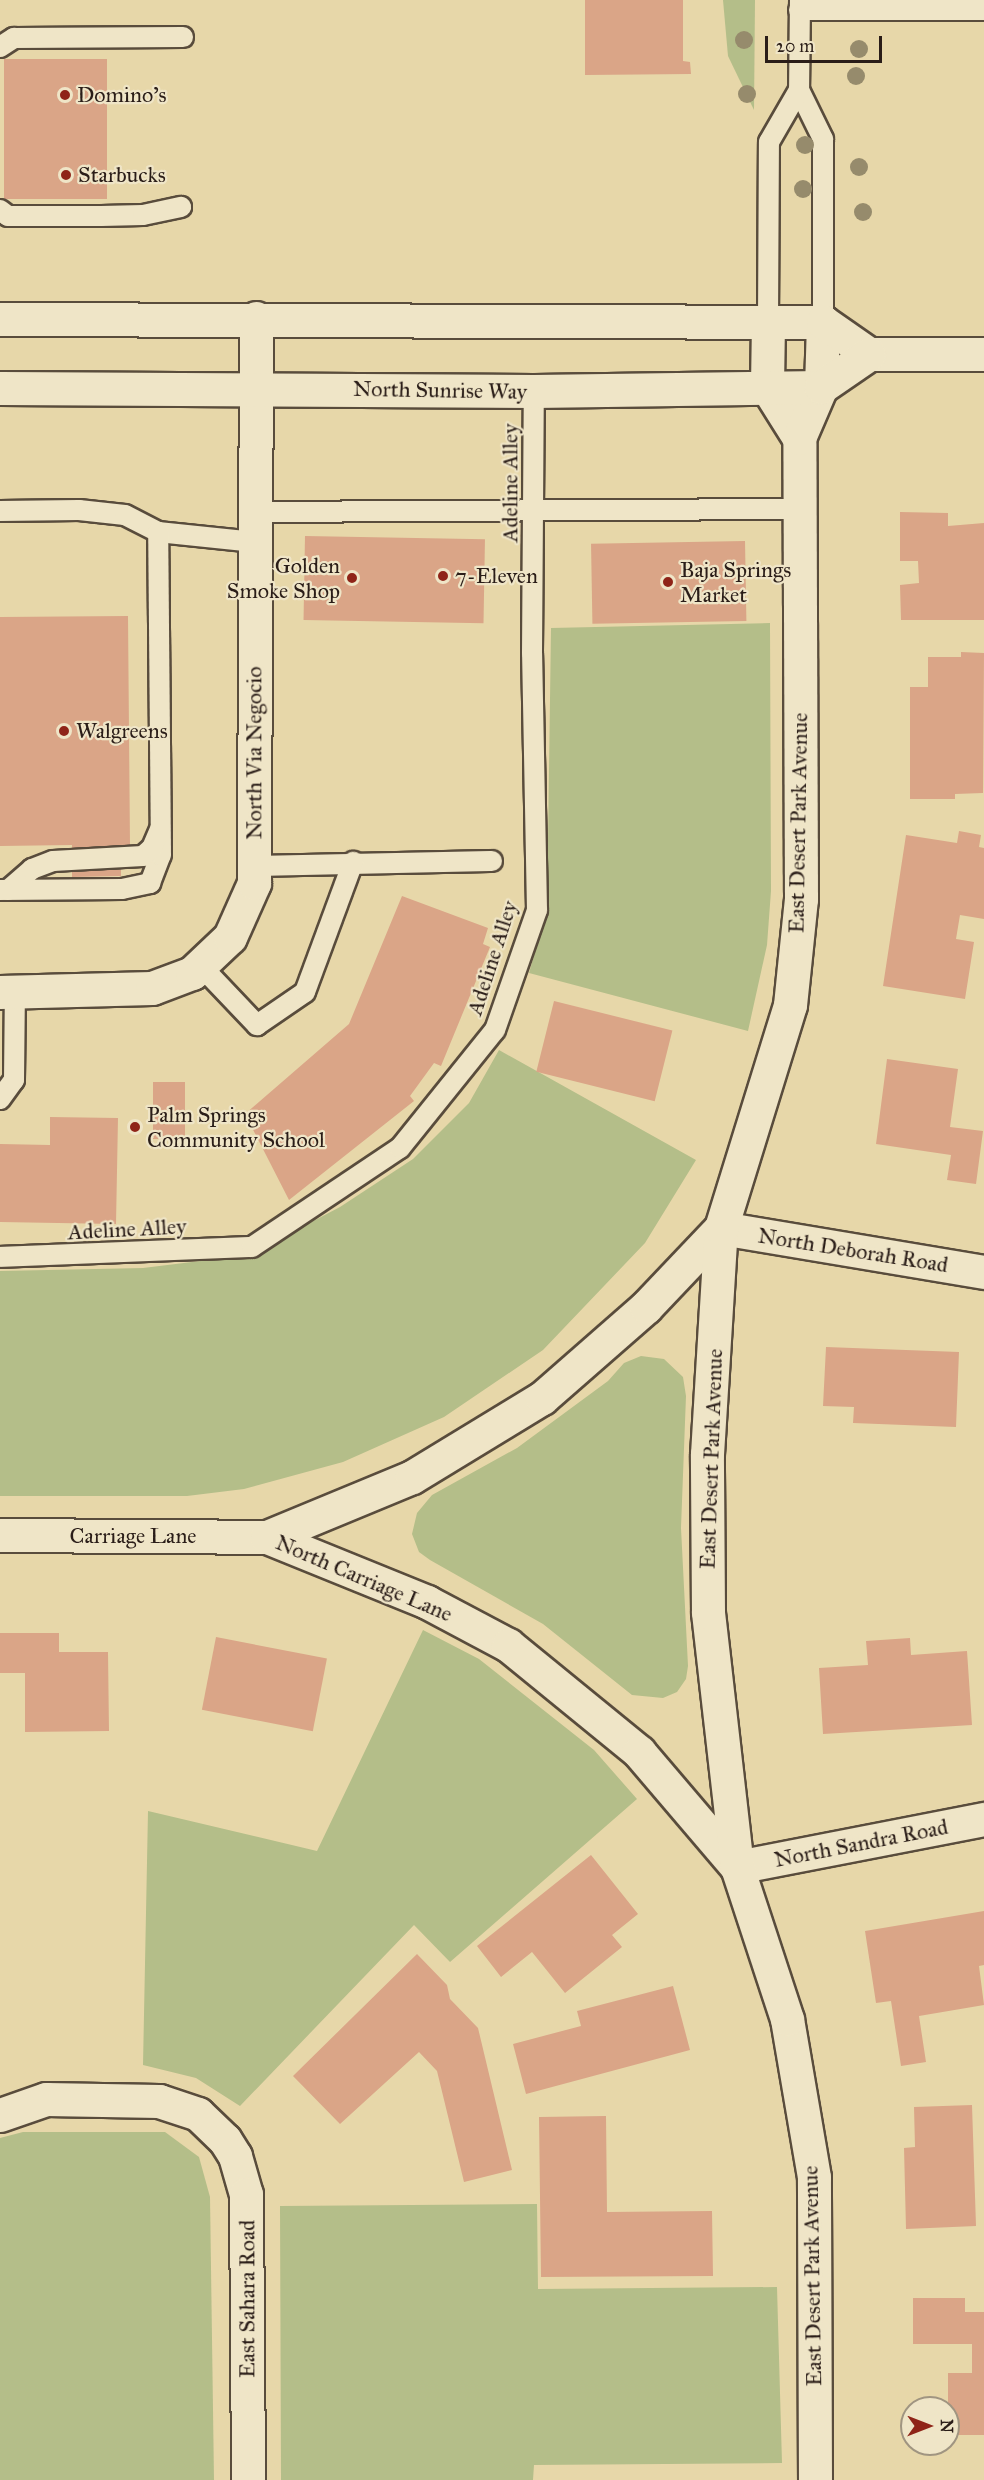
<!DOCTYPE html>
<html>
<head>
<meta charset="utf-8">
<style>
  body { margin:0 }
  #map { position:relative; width:984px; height:2480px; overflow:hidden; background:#e7d7a9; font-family:"IM FELL Great Primer",serif }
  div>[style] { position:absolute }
  .green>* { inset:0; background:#b4be89 }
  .building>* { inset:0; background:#daa587; transform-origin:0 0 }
  .roads { filter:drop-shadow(2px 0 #594c3c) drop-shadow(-2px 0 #594c3c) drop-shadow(0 2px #594c3c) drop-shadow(0 -2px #594c3c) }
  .service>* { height:20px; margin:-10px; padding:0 10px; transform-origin:10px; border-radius:10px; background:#efe5c7 }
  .minor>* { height:33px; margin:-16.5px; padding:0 16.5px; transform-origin:16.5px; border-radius:16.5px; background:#efe5c7 }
  .secondary>* { height:33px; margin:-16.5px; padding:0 16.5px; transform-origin:16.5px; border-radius:16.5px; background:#efe5c7 }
  .trees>* { width:18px; height:18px; margin:-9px; border-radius:50%; background:#968b6c }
  .dots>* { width:16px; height:16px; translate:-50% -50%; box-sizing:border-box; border:3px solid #efe5c7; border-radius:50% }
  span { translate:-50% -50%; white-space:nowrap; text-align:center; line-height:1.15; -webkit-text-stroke:4.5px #efe5c7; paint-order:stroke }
  .poi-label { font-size:22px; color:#2a1d18 }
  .left { translate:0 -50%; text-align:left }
  .right { translate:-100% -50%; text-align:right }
  .street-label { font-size:22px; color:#2a1d18 }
  .north { position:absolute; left:900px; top:2396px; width:60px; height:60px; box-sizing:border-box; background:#efe5c7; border:2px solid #a09581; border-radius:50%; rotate:90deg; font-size:16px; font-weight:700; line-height:24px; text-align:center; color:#2a1d18 }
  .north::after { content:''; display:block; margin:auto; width:21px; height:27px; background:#8f2418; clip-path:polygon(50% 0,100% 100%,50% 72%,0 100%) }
  .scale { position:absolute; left:765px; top:36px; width:117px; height:27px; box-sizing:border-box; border:3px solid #2a1d18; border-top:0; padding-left:8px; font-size:18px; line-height:21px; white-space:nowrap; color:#2a1d18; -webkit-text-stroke:4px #efe5c7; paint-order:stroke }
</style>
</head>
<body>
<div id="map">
  <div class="green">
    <div style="clip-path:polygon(723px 0,755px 0,754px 110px,728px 56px)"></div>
    <div style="clip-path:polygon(770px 623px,771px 891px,767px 945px,748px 1031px,529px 973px,541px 931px,548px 843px,551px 628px)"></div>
    <div style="clip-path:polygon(499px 1050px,696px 1160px,645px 1243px,543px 1350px,444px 1417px,343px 1462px,244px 1489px,187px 1496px,0 1496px,0 1271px,143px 1268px,249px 1255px,340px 1207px,413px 1159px,469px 1103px)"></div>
    <div style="clip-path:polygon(641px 1356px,664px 1359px,683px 1377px,686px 1396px,681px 1528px,688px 1666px,686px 1679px,677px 1692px,663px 1698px,632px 1695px,543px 1624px,430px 1560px,419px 1552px,412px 1534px,417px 1513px,432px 1495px,517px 1448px,608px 1381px,624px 1363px)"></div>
    <div style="clip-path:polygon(423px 1630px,479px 1659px,594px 1750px,637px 1799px,450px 1962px,414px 1925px,240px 2106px,196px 2078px,143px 2065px,148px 1811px,317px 1851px)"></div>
    <div style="clip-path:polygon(23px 2132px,165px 2132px,199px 2157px,210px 2197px,214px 2480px,0 2480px,0 2138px)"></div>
    <div style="clip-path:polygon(537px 2204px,538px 2289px,777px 2287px,782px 2463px,534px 2465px,533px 2480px,281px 2480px,280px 2206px)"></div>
  </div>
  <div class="building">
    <div style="clip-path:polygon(585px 0,683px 0,683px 61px,690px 62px,691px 74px,585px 75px)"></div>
    <div style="left:107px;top:59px;width:140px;height:103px;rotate:90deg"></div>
    <div style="clip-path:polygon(900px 512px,948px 513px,948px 526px,984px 523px,984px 620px,901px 620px,900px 585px,919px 583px,918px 561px,900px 561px)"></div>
    <div style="left:305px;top:536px;width:180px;height:84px;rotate:1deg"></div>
    <div style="left:745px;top:541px;width:80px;height:154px;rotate:89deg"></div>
    <div style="clip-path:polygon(128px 616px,130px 845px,121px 845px,121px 876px,72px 877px,72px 845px,0 846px,0 617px)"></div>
    <div style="clip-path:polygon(961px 652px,984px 653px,983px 793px,955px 794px,955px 799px,910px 799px,910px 687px,928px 687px,928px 657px,961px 657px)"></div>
    <div style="clip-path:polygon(959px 831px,981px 835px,979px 847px,984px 848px,984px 919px,960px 915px,956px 939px,974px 942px,965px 999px,883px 986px,906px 835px,957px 843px)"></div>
    <div style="clip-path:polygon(402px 896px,488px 928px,483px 944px,490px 947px,441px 1066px,434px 1063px,410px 1096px,414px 1101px,289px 1200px,245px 1114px,349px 1024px)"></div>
    <div style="left:554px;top:1001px;width:122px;height:73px;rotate:14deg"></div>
    <div style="clip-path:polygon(887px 1059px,958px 1069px,950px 1127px,983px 1131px,976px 1184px,947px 1180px,951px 1155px,876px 1144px)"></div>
    <div style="left:153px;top:1082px;width:32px;height:57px"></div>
    <div style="clip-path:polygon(50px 1117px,118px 1118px,116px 1224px,0 1222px,0 1144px,50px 1145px)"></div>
    <div style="clip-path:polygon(826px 1347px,959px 1352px,956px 1427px,853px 1423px,854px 1407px,823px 1406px)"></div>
    <div style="clip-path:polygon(0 1633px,59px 1633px,59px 1652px,108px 1652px,109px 1731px,25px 1732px,25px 1673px,0 1673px)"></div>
    <div style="left:216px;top:1637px;width:113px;height:74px;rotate:11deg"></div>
    <div style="clip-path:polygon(910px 1638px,911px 1655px,967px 1651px,972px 1725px,823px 1734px,819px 1668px,868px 1665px,866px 1641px)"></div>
    <div style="clip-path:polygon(591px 1855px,638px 1914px,612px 1935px,622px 1947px,565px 1993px,532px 1952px,501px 1977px,477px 1946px)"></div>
    <div style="clip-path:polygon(984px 1911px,984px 1965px,979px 1966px,984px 2005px,919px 2016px,926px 2062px,901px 2066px,891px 2001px,876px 2003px,865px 1931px)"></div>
    <div style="clip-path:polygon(417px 1954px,447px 1985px,450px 1999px,478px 2028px,512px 2170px,464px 2182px,437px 2071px,419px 2052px,340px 2124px,293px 2076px)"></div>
    <div style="clip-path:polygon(673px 1986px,690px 2050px,526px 2094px,513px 2044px,581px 2026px,577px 2011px)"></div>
    <div style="clip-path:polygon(972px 2105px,976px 2226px,906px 2229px,904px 2148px,915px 2147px,914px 2107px)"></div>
    <div style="clip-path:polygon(606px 2116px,607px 2212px,712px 2211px,713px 2276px,541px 2277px,539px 2117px)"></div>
    <div style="clip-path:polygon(913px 2298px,965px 2298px,965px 2312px,984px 2312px,984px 2435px,948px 2435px,948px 2373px,972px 2373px,972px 2344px,913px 2344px)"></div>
  </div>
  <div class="roads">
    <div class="service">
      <div style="left:800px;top:0;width:90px;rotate:90.6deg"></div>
      <div style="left:799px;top:90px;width:55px;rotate:63.9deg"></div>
      <div style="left:823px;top:139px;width:183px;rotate:90deg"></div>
      <div style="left:799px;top:10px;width:185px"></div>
      <div style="left:0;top:47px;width:17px;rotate:-33deg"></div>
      <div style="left:14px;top:38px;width:169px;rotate:-0.3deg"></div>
      <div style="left:0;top:210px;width:10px;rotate:37deg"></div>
      <div style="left:8px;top:216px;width:93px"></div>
      <div style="left:101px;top:216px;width:42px;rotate:-1.4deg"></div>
      <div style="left:143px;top:215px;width:39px;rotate:-12deg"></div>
      <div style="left:768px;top:322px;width:180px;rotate:-89.7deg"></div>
      <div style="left:769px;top:142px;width:60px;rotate:-60deg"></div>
      <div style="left:0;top:511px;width:79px;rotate:-0.7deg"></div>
      <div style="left:79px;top:510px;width:46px;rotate:6.2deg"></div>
      <div style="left:125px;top:515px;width:37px;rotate:27deg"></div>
      <div style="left:158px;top:532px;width:97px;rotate:5.9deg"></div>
      <div style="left:254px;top:512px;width:545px;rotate:-0.32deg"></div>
      <div style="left:254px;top:866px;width:238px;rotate:-1.2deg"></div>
      <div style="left:0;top:890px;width:122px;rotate:-0.5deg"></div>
      <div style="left:122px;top:889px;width:29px;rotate:-12deg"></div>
      <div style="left:150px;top:883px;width:30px;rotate:-69deg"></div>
      <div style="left:161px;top:855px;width:323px;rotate:-90.5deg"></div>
      <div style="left:8px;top:890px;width:32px;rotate:-41deg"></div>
      <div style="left:32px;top:869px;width:22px;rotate:-21deg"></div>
      <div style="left:53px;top:861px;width:90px;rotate:-3.2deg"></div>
      <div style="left:143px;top:856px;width:12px;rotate:-42deg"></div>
      <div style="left:152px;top:848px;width:21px;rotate:-67deg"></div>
      <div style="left:200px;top:965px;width:83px;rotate:46.5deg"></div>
      <div style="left:257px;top:1025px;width:58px;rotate:-34.5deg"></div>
      <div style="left:305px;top:992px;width:139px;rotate:-69.7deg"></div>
      <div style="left:0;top:1099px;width:24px;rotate:-54deg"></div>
      <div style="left:14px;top:1080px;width:89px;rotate:-89.4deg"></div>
      <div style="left:0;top:1257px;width:252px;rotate:-2.3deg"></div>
      <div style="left:252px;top:1247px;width:178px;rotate:-33.8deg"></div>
      <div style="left:400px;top:1148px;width:151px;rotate:-51.2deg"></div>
      <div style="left:495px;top:1030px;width:127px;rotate:-70.7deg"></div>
      <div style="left:537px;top:910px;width:257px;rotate:-91.1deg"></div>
      <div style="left:532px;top:653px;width:262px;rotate:-89.6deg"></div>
    </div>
    <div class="minor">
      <div style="left:768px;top:322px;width:65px;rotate:90.9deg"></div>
      <div style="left:767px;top:387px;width:60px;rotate:57.9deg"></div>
      <div style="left:0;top:992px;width:152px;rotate:-1.5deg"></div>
      <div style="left:152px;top:988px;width:43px;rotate:-20.6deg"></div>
      <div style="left:192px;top:973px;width:52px;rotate:-43.5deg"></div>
      <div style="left:230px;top:937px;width:59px;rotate:-66deg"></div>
      <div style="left:254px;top:883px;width:565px;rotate:-89.8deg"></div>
      <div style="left:721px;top:1228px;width:267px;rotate:9.5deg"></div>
      <div style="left:0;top:1535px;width:267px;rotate:0.4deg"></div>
      <div style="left:267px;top:1537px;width:173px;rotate:22.1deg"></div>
      <div style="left:427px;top:1602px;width:92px;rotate:28deg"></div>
      <div style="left:508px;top:1645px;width:169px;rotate:39.2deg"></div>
      <div style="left:639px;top:1752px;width:151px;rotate:49.6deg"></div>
      <div style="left:737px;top:1867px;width:252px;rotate:-11deg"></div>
      <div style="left:267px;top:1537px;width:157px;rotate:-22.5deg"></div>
      <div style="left:412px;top:1477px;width:152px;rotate:-31.3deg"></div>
      <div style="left:542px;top:1398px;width:138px;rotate:-41.2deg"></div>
      <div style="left:646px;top:1307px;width:109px;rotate:-46.5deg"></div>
      <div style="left:0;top:2115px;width:49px;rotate:-19.2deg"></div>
      <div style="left:46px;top:2099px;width:113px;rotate:1deg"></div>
      <div style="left:159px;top:2101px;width:41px;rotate:18.4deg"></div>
      <div style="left:198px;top:2114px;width:37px;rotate:44deg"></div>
      <div style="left:225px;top:2140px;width:19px;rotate:58deg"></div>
      <div style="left:235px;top:2156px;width:40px;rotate:74deg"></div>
      <div style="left:246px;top:2194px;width:286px;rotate:89.6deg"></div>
      <div style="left:815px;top:2480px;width:303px;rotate:-90.2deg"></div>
      <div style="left:814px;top:2177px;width:160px;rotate:-99.7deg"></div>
      <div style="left:787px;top:2019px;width:160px;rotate:-108.2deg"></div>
      <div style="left:737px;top:1867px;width:257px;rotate:-96.5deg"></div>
      <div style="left:708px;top:1612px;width:158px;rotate:-90.4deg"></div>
      <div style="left:707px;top:1454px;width:226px;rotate:-86.5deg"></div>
      <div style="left:721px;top:1228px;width:233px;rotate:-72.8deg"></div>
      <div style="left:790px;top:1005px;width:107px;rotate:-84.1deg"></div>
      <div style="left:801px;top:899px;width:461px;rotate:-90.2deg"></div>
      <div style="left:799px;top:438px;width:56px;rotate:-66.7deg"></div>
      <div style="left:821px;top:387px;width:65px;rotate:-88.2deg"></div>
    </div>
    <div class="secondary">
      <div style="left:0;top:319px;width:823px;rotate:0.21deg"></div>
      <div style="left:823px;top:322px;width:56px;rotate:34.8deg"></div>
      <div style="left:869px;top:354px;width:115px"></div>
      <div style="left:0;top:388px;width:534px;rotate:0.32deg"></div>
      <div style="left:534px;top:391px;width:287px;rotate:-0.8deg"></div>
      <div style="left:821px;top:387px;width:58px;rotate:-34.5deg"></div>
    </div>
  </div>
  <div class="trees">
    <div style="left:744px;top:40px"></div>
    <div style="left:859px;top:49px"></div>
    <div style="left:856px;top:76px"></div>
    <div style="left:747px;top:94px"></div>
    <div style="left:805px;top:145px"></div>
    <div style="left:859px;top:167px"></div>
    <div style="left:803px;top:189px"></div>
    <div style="left:863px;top:212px"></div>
  </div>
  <div class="dots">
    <div style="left:65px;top:95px;background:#8f2418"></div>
    <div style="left:66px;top:175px;background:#8f2418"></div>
    <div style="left:443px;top:576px;background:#8f2418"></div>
    <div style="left:352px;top:578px;background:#8f2418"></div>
    <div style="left:668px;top:582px;background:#8f2418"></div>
    <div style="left:64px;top:731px;background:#8f2418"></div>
    <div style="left:135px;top:1127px;background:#8f2418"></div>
  </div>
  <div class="poi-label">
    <span class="left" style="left:77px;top:95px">Domino's</span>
    <span class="left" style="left:78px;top:175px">Starbucks</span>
    <span class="right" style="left:340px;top:578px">Golden<br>Smoke Shop</span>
    <span class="left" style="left:680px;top:582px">Baja Springs<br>Market</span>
    <span class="left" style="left:455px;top:576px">7-Eleven</span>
    <span class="left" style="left:76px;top:731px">Walgreens</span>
    <span class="left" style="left:147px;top:1127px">Palm Springs<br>Community School</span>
  </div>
  <div class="street-label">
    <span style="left:440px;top:390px;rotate:1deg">North Sunrise Way</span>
    <span style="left:510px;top:483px;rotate:-90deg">Adeline Alley</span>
    <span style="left:254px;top:753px;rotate:-90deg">North Via Negocio</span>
    <span style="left:798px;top:823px;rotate:-89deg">East Desert Park Avenue</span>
    <span style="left:492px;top:958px;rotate:-72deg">Adeline Alley</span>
    <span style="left:127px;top:1229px;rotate:-3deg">Adeline Alley</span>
    <span style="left:853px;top:1250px;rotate:9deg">North Deborah Road</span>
    <span style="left:711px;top:1459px;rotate:-88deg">East Desert Park Avenue</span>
    <span style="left:133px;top:1536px">Carriage Lane</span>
    <span style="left:364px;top:1578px;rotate:23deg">North Carriage Lane</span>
    <span style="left:861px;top:1843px;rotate:-11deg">North Sandra Road</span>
    <span style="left:812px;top:2276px;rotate:-91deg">East Desert Park Avenue</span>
    <span style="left:247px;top:2299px;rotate:-90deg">East Sahara Road</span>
  </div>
  <div class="north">N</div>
  <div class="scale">20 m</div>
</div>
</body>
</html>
